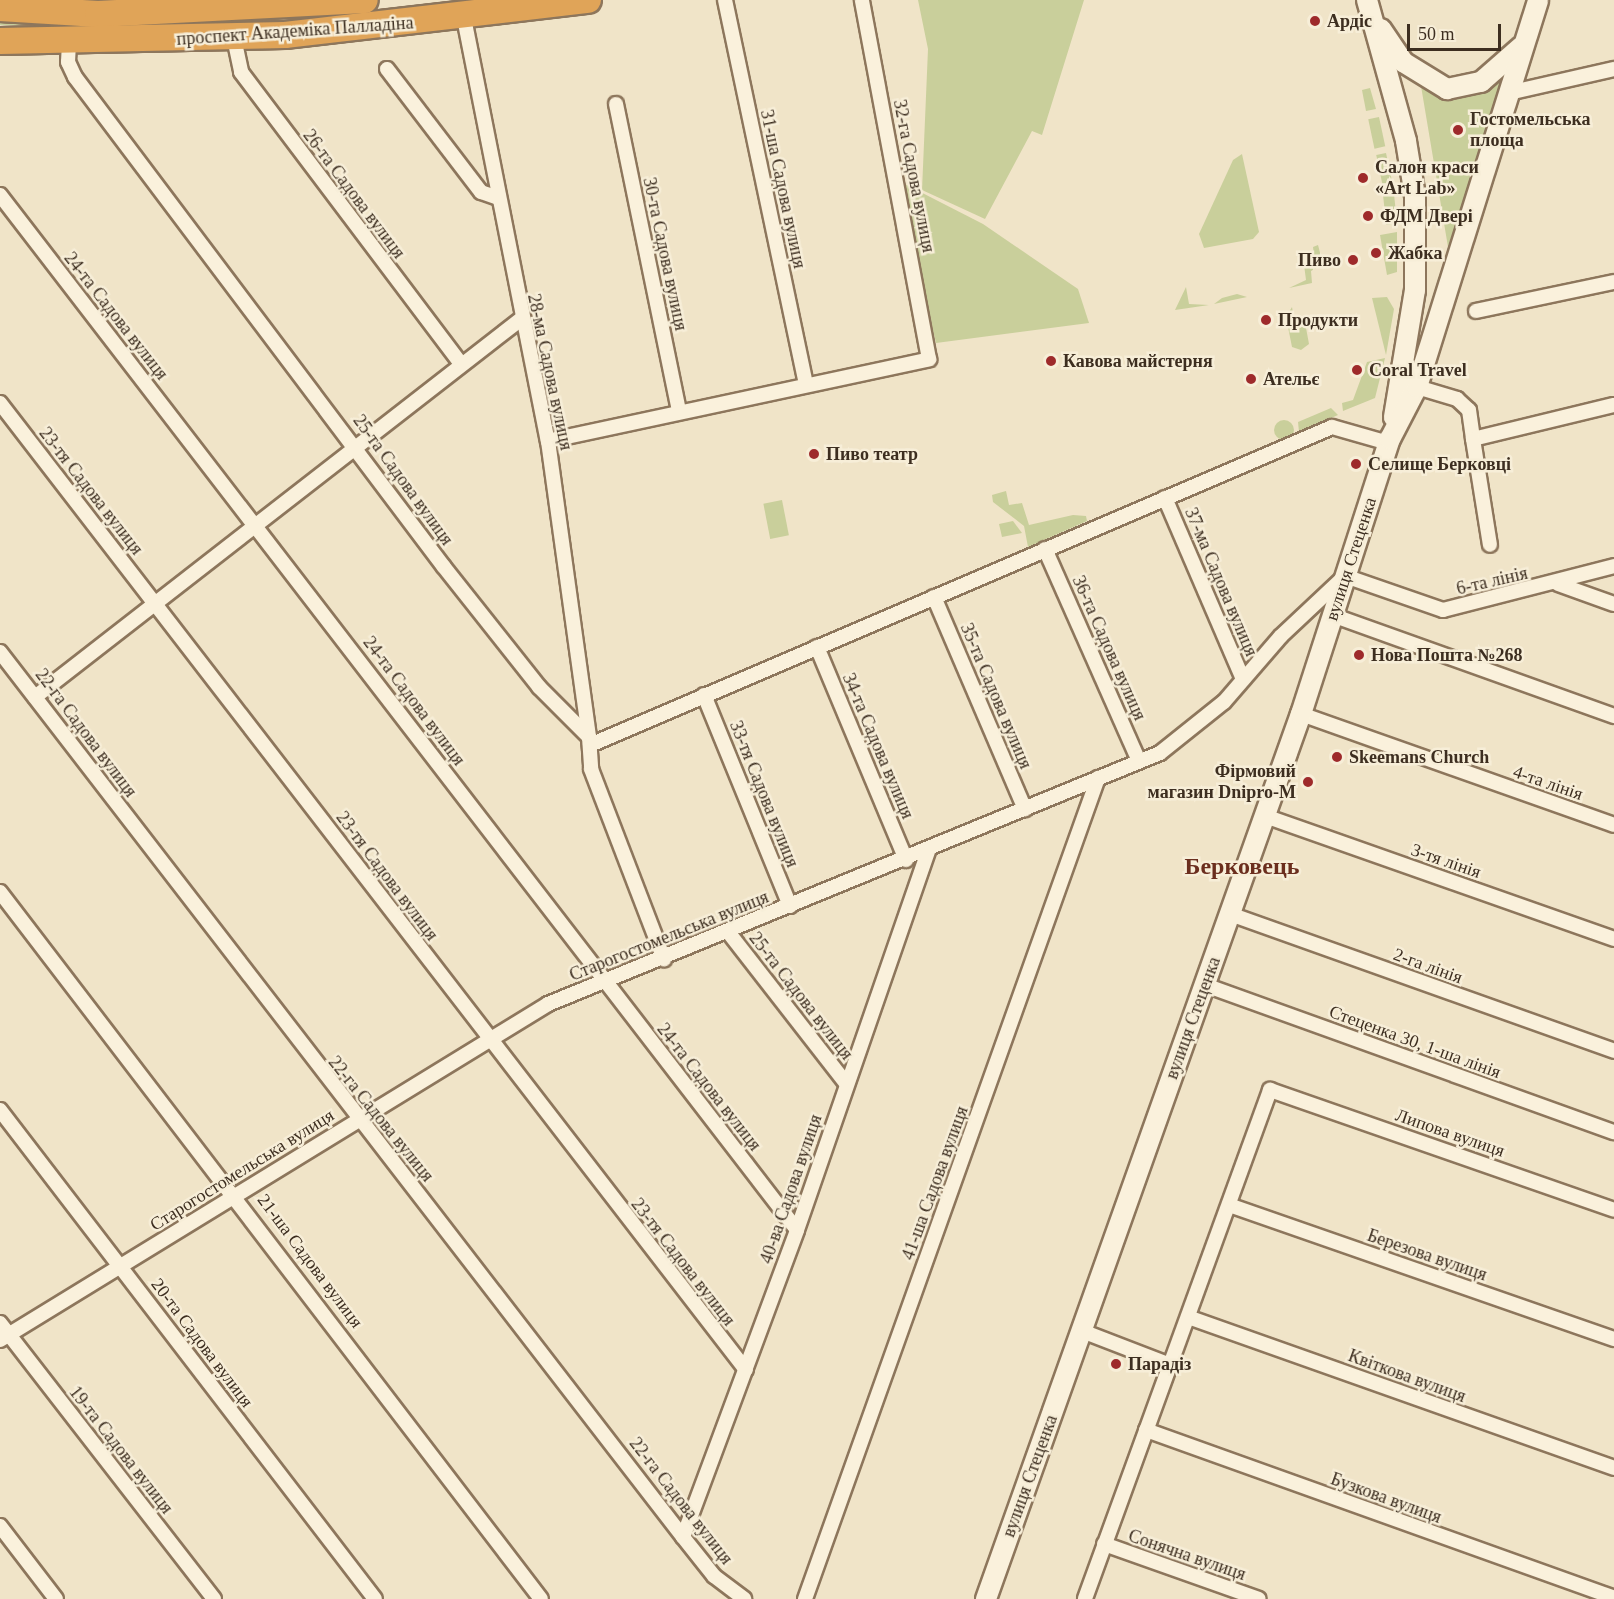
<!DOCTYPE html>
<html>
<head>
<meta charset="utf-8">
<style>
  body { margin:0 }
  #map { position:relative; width:1614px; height:1599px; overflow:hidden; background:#f0e4c8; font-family:"Times New Roman",serif }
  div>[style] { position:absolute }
  .green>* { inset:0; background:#c9cf9b; transform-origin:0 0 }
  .round { border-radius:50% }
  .roads { filter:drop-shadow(2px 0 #8d765c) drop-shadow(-2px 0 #8d765c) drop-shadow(0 2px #8d765c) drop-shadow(0 -2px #8d765c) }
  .street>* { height:14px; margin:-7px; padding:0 7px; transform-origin:7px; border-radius:7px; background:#faf1dc }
  .secondary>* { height:20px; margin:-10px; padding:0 10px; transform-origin:10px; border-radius:10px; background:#faf1dc }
  .highway>* { height:26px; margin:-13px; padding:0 13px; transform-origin:13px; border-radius:13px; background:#e0a458 }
  .dots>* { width:16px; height:16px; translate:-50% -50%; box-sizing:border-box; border:3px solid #f7eed8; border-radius:50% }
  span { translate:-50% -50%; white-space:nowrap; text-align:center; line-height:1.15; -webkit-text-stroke:5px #f7eed8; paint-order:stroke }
  .poi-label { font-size:18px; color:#3d2e20; font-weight:700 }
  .left { translate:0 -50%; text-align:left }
  .right { translate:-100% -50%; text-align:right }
  .street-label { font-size:18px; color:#3d2e20 }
  .district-label { font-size:24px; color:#6b2e1e; font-weight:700 }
  .scale { position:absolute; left:1407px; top:24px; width:94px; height:27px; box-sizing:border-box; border:3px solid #3d2e20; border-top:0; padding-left:8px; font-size:18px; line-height:21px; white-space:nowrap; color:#3d2e20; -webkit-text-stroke:4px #f7eed8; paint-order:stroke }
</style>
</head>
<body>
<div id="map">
  <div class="green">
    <div style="clip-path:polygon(918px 0,1084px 0,1042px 135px,1032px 131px,985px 219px,922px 190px,928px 49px)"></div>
    <div style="clip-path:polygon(0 18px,75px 24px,76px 26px,0 25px)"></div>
    <div style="clip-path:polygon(1503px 78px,1448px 247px,1421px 86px,1433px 92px)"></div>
    <div style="clip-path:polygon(1370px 88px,1376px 109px,1366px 111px,1362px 90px)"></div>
    <div style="left:1379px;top:117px;width:30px;height:11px;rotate:78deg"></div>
    <div style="left:1386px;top:153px;width:34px;height:10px;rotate:78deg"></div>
    <div style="clip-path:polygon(1242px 154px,1259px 232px,1253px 239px,1204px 248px,1199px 234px,1233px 160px)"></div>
    <div style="clip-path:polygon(897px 180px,983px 224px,1078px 289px,1089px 323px,936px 343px)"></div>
    <div style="left:1394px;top:194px;width:30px;height:11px;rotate:84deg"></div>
    <div style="clip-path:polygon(1397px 232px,1397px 272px,1387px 275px,1380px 235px)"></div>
    <div style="clip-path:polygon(1318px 245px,1323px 264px,1311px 271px,1312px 283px,1289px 288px,1306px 280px,1303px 257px,1314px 255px,1313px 247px)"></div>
    <div style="clip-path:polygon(1186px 287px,1189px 304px,1209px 305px,1175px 310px)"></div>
    <div style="clip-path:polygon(1237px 294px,1247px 297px,1214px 304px,1222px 298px)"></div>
    <div style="clip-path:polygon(1387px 297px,1394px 309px,1386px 355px,1372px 298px)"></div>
    <div style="clip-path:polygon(1292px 307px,1294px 319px,1304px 317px,1309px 344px,1301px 350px,1292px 347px,1286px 317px)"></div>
    <div style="clip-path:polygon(1385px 358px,1375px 398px,1343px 411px,1342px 403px,1353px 400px,1367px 362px)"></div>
    <div style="clip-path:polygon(1331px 408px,1338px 415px,1299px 432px,1298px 422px)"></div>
    <div class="round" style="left:1274px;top:420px;width:20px;height:20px"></div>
    <div style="clip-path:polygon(1006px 491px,1009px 505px,1022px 503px,1029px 525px,1073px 515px,1086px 516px,1087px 521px,1028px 547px,1024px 526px,993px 502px,992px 495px)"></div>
    <div style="left:782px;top:500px;width:36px;height:19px;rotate:79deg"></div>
    <div style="clip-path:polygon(1013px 521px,1022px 533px,1002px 537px,999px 524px)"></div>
  </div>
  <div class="roads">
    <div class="street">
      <div style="left:725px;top:0;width:393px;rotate:78.1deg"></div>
      <div style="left:464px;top:18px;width:431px;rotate:78.8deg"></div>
      <div style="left:548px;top:441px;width:299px;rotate:82.1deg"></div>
      <div style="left:234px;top:38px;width:35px;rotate:78deg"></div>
      <div style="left:241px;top:72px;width:366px;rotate:53deg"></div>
      <div style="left:69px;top:43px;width:19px;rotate:93deg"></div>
      <div style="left:68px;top:62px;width:17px;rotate:65deg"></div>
      <div style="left:75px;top:77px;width:613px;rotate:53.02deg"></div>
      <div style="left:444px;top:567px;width:153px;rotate:51.6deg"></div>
      <div style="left:539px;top:687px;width:71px;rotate:45deg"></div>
      <div style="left:589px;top:737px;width:32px;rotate:86deg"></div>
      <div style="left:591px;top:769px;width:204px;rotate:69deg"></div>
      <div style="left:387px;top:69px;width:155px;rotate:52.6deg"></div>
      <div style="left:481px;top:192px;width:18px;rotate:19deg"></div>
      <div style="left:1508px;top:93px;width:109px;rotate:-12.8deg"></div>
      <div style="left:616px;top:104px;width:313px;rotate:78.4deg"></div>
      <div style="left:0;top:195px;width:1306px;rotate:52.4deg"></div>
      <div style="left:1476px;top:311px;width:141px;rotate:-11.9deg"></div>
      <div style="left:1417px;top:387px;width:42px;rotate:16.7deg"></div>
      <div style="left:1457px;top:399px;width:16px;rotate:43deg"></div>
      <div style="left:1469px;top:410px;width:29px;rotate:82deg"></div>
      <div style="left:1473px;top:439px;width:145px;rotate:-13.6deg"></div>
      <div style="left:0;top:403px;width:1221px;rotate:52.35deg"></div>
      <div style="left:1473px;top:439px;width:107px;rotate:80.9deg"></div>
      <div style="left:548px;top:441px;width:390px;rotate:-12.1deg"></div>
      <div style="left:929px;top:359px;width:365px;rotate:-100.6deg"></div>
      <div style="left:1165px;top:498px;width:197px;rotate:66.7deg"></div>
      <div style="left:1045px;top:549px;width:232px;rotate:66.1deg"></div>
      <div style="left:1558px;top:584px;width:59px;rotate:19.7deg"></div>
      <div style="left:934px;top:597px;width:231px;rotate:66.8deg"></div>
      <div style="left:1332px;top:615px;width:300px;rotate:19.7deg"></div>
      <div style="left:817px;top:647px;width:231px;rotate:67.3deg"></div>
      <div style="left:0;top:652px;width:1118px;rotate:52.34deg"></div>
      <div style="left:683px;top:1537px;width:50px;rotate:51.5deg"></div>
      <div style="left:714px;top:1576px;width:38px;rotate:37deg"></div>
      <div style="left:704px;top:695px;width:228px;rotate:67.8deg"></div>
      <div style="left:35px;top:697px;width:616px;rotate:-37.87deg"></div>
      <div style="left:1301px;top:714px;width:332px;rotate:19.5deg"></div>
      <div style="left:590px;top:745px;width:807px;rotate:-23.2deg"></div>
      <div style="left:1332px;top:427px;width:58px;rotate:15.9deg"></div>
      <div style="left:1265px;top:816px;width:370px;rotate:19.4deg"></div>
      <div style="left:0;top:892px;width:890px;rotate:52.58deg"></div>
      <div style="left:1230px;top:914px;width:408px;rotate:19.6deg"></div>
      <div style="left:729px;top:933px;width:189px;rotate:52.1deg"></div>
      <div style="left:1205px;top:985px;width:435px;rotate:19.8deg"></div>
      <div style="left:0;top:1110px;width:616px;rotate:52.52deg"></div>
      <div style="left:1229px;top:1205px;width:408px;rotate:19.2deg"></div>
      <div style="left:1188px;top:1317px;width:452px;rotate:19.5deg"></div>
      <div style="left:0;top:1323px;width:349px;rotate:52.2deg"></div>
      <div style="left:1082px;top:1331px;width:94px;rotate:21.1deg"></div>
      <div style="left:1170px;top:1365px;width:249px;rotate:110deg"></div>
      <div style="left:0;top:1340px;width:643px;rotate:-31.51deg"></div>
      <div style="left:548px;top:1004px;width:661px;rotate:-22.3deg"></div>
      <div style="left:1160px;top:753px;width:82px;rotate:-38.6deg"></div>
      <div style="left:1224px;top:702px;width:87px;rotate:-49.2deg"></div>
      <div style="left:1281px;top:636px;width:88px;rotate:-43.2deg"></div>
      <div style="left:1345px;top:576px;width:104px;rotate:19.1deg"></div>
      <div style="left:1443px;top:610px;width:177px;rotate:-14.4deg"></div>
      <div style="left:1170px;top:1365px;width:293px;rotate:-70deg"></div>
      <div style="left:1270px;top:1090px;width:364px;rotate:19.2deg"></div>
      <div style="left:1146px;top:1430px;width:497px;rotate:19.7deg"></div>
      <div style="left:0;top:1526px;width:92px;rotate:52.5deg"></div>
      <div style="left:683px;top:1537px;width:327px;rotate:-69.6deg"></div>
      <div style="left:797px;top:1230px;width:401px;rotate:-70.9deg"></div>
      <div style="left:1104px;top:1544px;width:164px;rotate:19.5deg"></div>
      <div style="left:805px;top:1599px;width:872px;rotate:-70.36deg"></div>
    </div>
    <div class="secondary">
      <div style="left:1367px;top:0;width:146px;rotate:74.5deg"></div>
      <div style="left:1406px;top:141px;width:56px;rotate:80.7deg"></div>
      <div style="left:1415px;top:196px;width:94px;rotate:90deg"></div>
      <div style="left:1415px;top:290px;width:129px;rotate:99.4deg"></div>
      <div style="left:1381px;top:29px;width:40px;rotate:56deg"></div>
      <div style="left:1403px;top:62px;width:52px;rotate:31.5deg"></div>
      <div style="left:1447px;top:89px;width:35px;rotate:-12deg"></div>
      <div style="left:1481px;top:82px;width:53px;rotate:-41.2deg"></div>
      <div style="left:986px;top:1599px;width:939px;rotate:-70.41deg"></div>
      <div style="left:1301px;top:714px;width:289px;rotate:-72.1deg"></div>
      <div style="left:1390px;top:439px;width:59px;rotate:-62.6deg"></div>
      <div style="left:1417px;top:387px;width:405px;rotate:-72.6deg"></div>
    </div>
    <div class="highway">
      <div style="left:0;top:8px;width:98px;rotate:3.5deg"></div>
      <div style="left:98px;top:14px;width:267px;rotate:-3deg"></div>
      <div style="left:0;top:41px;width:285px;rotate:-1.2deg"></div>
      <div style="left:285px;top:35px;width:305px;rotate:-6.6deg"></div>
    </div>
  </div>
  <div class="dots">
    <div style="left:1315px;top:21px;background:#9e2a2b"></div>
    <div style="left:1458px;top:130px;background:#9e2a2b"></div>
    <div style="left:1363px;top:178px;background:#9e2a2b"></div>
    <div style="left:1368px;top:216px;background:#9e2a2b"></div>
    <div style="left:1376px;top:253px;background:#9e2a2b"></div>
    <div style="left:1353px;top:260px;background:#9e2a2b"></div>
    <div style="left:1266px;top:320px;background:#9e2a2b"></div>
    <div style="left:1051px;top:361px;background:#9e2a2b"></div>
    <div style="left:1357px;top:370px;background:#9e2a2b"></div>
    <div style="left:1251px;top:379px;background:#9e2a2b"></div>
    <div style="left:814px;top:454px;background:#9e2a2b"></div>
    <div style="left:1356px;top:464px;background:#9e2a2b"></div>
    <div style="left:1359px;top:655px;background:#9e2a2b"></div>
    <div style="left:1337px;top:757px;background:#9e2a2b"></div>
    <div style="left:1308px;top:782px;background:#9e2a2b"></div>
    <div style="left:1116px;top:1364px;background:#9e2a2b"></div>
  </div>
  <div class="poi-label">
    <span class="left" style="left:1327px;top:21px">Ардіс</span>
    <span class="left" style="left:1470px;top:130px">Гостомельська<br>площа</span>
    <span class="left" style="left:1375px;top:178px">Салон краси<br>«Art Lab»</span>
    <span class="left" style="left:1380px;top:216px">ФДМ Двері</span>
    <span class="left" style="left:1388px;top:253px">Жабка</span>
    <span class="right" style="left:1341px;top:260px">Пиво</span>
    <span class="left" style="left:1278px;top:320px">Продукти</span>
    <span class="left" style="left:1063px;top:361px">Кавова майстерня</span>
    <span class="left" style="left:1369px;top:370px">Coral Travel</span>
    <span class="left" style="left:1263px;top:379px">Ательє</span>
    <span class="left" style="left:826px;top:454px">Пиво театр</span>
    <span class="left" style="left:1368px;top:464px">Селище Берковці</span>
    <span class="left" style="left:1371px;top:655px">Нова Пошта №268</span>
    <span class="left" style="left:1349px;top:757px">Skeemans Church</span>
    <span class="right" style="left:1296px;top:782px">Фірмовий<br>магазин Dnipro-M</span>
    <span class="left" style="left:1128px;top:1364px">Парадіз</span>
  </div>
  <div class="street-label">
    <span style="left:295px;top:31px;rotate:-4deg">проспект Академіка Палладіна</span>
    <span style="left:914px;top:176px;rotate:79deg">32-га Садова вулиця</span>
    <span style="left:783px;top:189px;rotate:78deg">31-ша Садова вулиця</span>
    <span style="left:354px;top:194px;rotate:53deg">26-та Садова вулиця</span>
    <span style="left:665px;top:254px;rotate:78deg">30-та Садова вулиця</span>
    <span style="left:116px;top:316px;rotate:52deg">24-та Садова вулиця</span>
    <span style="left:550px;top:372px;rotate:78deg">28-ма Садова вулиця</span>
    <span style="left:403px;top:480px;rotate:54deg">25-та Садова вулиця</span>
    <span style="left:91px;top:491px;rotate:52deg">23-тя Садова вулиця</span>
    <span style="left:1351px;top:559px;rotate:-72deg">вулиця Стеценка</span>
    <span style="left:1492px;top:581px;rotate:-13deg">6-та лінія</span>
    <span style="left:1221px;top:582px;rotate:67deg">37-ма Садова вулиця</span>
    <span style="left:1109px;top:648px;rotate:66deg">36-та Садова вулиця</span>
    <span style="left:996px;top:696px;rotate:67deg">35-та Садова вулиця</span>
    <span style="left:414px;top:701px;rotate:53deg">24-та Садова вулиця</span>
    <span style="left:86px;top:733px;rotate:53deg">22-га Садова вулиця</span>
    <span style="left:878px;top:746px;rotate:67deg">34-та Садова вулиця</span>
    <span style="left:1548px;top:783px;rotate:19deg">4-та лінія</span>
    <span style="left:764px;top:794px;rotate:68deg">33-тя Садова вулиця</span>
    <span style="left:1446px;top:861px;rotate:19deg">3-тя лінія</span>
    <span style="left:387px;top:876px;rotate:53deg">23-тя Садова вулиця</span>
    <span style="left:669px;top:936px;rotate:-22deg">Старогостомельська вулиця</span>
    <span style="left:1428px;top:966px;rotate:20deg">2-га лінія</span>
    <span style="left:801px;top:996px;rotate:52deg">25-та Садова вулиця</span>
    <span style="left:1193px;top:1018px;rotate:-70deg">вулиця Стеценка</span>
    <span style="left:1415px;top:1042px;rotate:20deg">Стеценка 30, 1-ша лінія</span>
    <span style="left:709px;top:1087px;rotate:52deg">24-та Садова вулиця</span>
    <span style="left:381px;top:1119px;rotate:51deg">22-га Садова вулиця</span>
    <span style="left:1450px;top:1133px;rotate:19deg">Липова вулиця</span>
    <span style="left:242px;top:1170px;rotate:-32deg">Старогостомельська вулиця</span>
    <span style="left:935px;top:1183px;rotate:-70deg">41-ша Садова вулиця</span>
    <span style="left:791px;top:1189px;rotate:-71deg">40-ва Садова вулиця</span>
    <span style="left:1427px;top:1255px;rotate:19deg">Березова вулиця</span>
    <span style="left:310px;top:1261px;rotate:53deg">21-ша Садова вулиця</span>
    <span style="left:683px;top:1262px;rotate:52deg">23-тя Садова вулиця</span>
    <span style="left:202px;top:1343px;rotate:53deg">20-та Садова вулиця</span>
    <span style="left:1407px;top:1376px;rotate:20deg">Квіткова вулиця</span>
    <span style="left:121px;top:1450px;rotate:52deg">19-та Садова вулиця</span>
    <span style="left:1030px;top:1476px;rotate:-70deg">вулиця Стеценка</span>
    <span style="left:1386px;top:1498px;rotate:20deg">Бузкова вулиця</span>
    <span style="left:681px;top:1501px;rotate:52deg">22-га Садова вулиця</span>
    <span style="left:1187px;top:1555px;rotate:19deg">Сонячна вулиця</span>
  </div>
  <div class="district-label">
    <span style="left:1242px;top:867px">Берковець</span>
  </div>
  <div class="scale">50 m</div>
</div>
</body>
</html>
